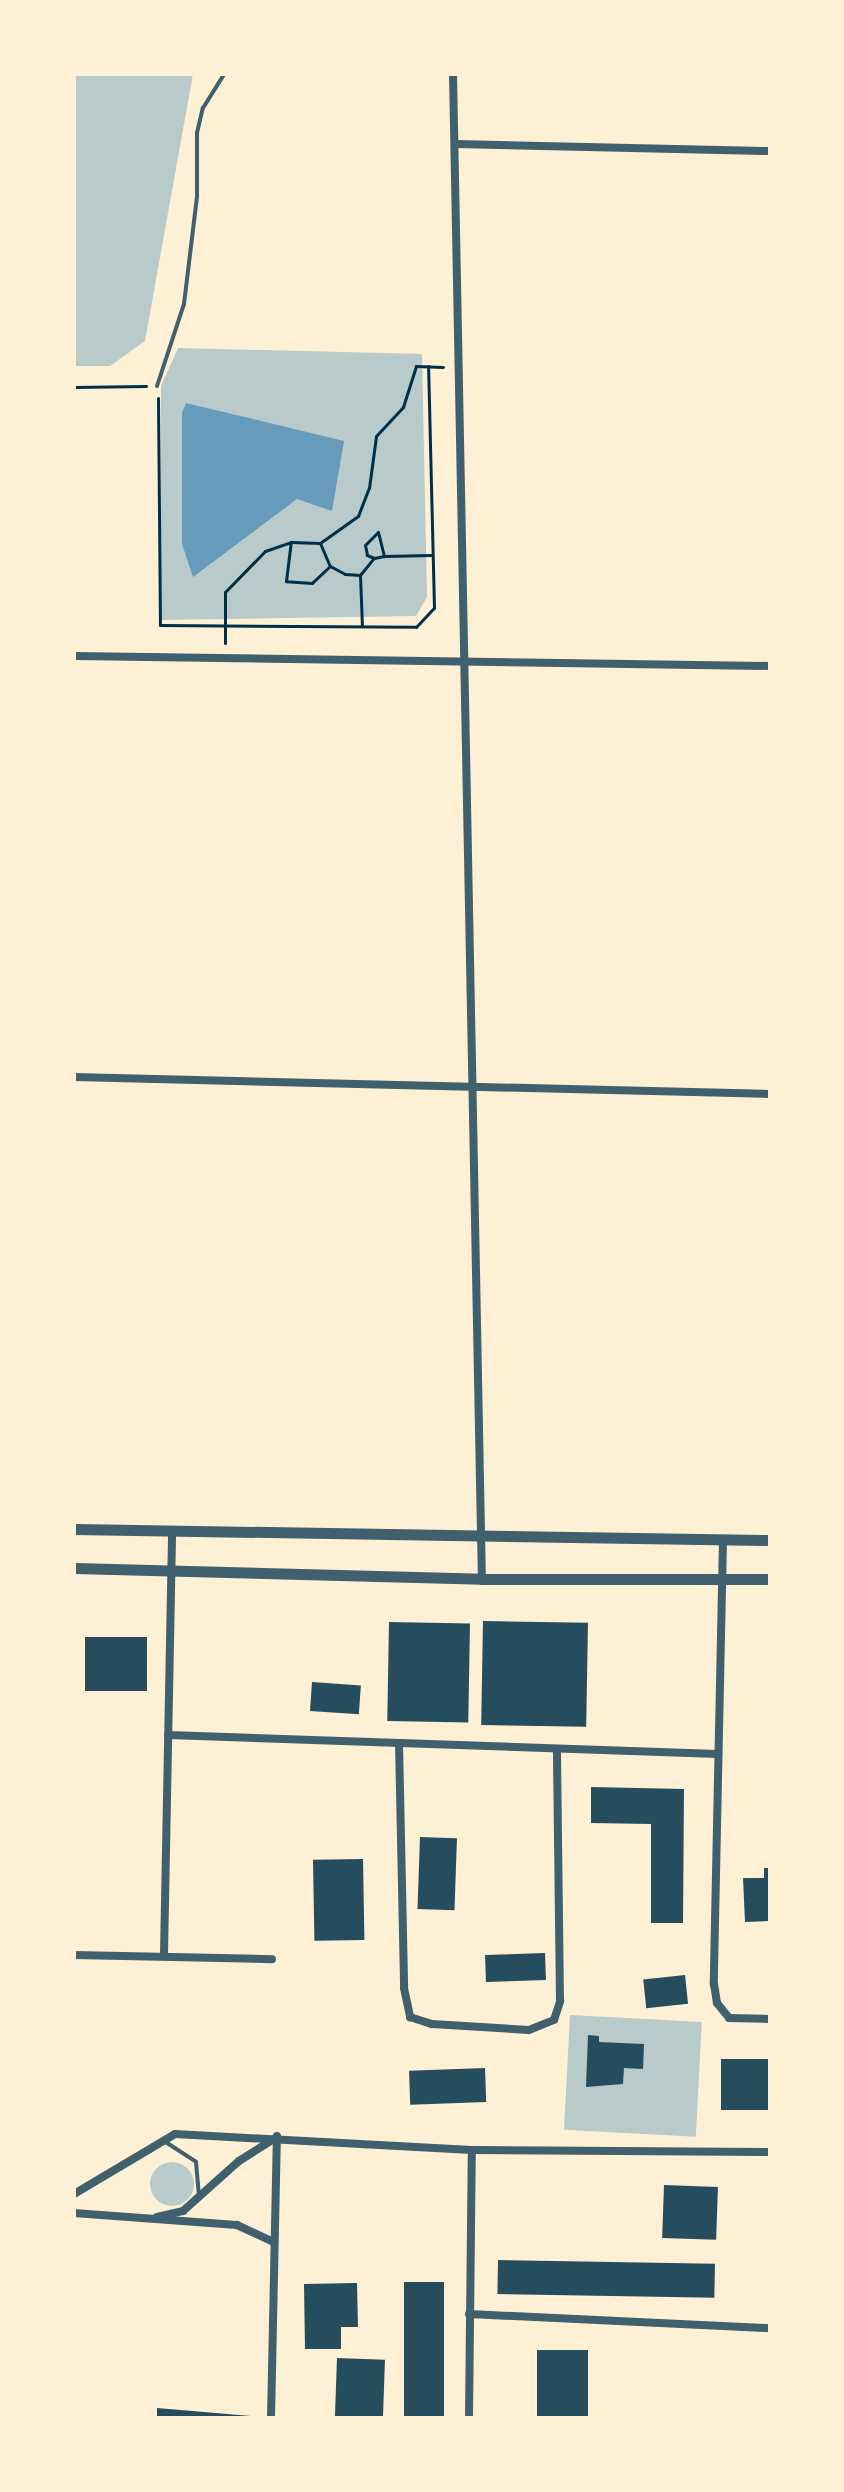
<!DOCTYPE html>
<html>
<head>
<meta charset="utf-8">
<style>
  body { margin:0 }
  #map { position:relative; width:844px; height:2492px; overflow:hidden; background:#fdf0d5; font-family:"DM Sans",sans-serif }
  div>[style] { position:absolute }
  .green>* { inset:0; background:#b9caca; transform-origin:0 0 }
  .round { border-radius:50% }
  .water>* { inset:0; background:#669bbc }
  .building>* { inset:0; background:#264d5e; transform-origin:0 0 }
  .path>* { height:3px; margin:-1.5px; padding:0 1.5px; transform-origin:1.5px; border-radius:1.5px; background:#003049 }
  .service>* { height:4px; margin:-2px; padding:0 2px; transform-origin:2px; border-radius:2px; background:#3f606c }
  .minor>* { height:8px; margin:-4px; padding:0 4px; transform-origin:4px; border-radius:4px; background:#3f606c }
  .tertiary>* { height:11px; margin:-5.5px; padding:0 5.5px; transform-origin:5.5px; border-radius:5.5px; background:#3f606c }
  span { translate:-50% -50%; white-space:nowrap; text-align:center; line-height:1.15; -webkit-text-stroke:7px #fdf0d5; paint-order:stroke }
  .frame { position:absolute; inset:0; border:76px solid #fdf0d5; pointer-events:none }
</style>
</head>
<body>
<div id="map">
  <div class="green">
    <div style="clip-path:polygon(74px 74px,193px 74px,145px 341px,110px 366px,74px 366px)"></div>
    <div style="clip-path:polygon(178px 348px,422px 354px,427px 597px,416px 616px,161px 620px,161px 386px)"></div>
    <div style="left:570px;top:2015px;width:132px;height:115px;rotate:3deg"></div>
    <div class="round" style="left:150px;top:2162px;width:44px;height:44px"></div>
  </div>
  <div class="water">
    <div style="clip-path:polygon(186px 403px,344px 441px,332px 511px,297px 499px,193px 577px,182px 544px,182px 413px)"></div>
  </div>
  <div class="building">
    <div style="left:483px;top:1621px;width:105px;height:104px;rotate:1deg"></div>
    <div style="left:389px;top:1622px;width:81px;height:99px;rotate:1deg"></div>
    <div style="left:85px;top:1637px;width:62px;height:54px"></div>
    <div style="left:312px;top:1682px;width:49px;height:29px;rotate:4deg"></div>
    <div style="clip-path:polygon(591px 1787px,684px 1789px,683px 1923px,651px 1923px,651px 1824px,591px 1823px)"></div>
    <div style="left:420px;top:1837px;width:37px;height:72px;rotate:2deg"></div>
    <div style="left:363px;top:1859px;width:81px;height:50px;rotate:89deg"></div>
    <div style="clip-path:polygon(764px 1868px,770px 1868px,770px 1921px,745px 1922px,743px 1878px,764px 1878px)"></div>
    <div style="left:545px;top:1953px;width:27px;height:60px;rotate:88deg"></div>
    <div style="left:685px;top:1975px;width:29px;height:42px;rotate:84deg"></div>
    <div style="clip-path:polygon(588px 2035px,599px 2036px,599px 2042px,644px 2044px,643px 2069px,624px 2068px,623px 2084px,586px 2087px)"></div>
    <div style="left:721px;top:2059px;width:49px;height:51px"></div>
    <div style="left:485px;top:2068px;width:34px;height:76px;rotate:88deg"></div>
    <div style="left:664px;top:2185px;width:54px;height:53px;rotate:2deg"></div>
    <div style="left:498px;top:2260px;width:217px;height:34px;rotate:1deg"></div>
    <div style="left:404px;top:2282px;width:40px;height:136px"></div>
    <div style="clip-path:polygon(357px 2283px,358px 2327px,341px 2327px,341px 2349px,305px 2349px,304px 2284px)"></div>
    <div style="left:537px;top:2350px;width:51px;height:68px"></div>
    <div style="left:337px;top:2358px;width:48px;height:60px;rotate:2deg"></div>
    <div style="clip-path:polygon(157px 2408px,251px 2416px,251px 2418px,157px 2418px)"></div>
  </div>
  <div class="path">
    <div style="left:74px;top:387px;width:72px;rotate:-0.8deg"></div>
    <div style="left:158px;top:398px;width:227px;rotate:89.5deg"></div>
    <div style="left:160px;top:625px;width:256px;rotate:0.4deg"></div>
    <div style="left:416px;top:627px;width:26px;rotate:-47deg"></div>
    <div style="left:434px;top:608px;width:242px;rotate:-91.4deg"></div>
    <div style="left:378px;top:532px;width:25px;rotate:76deg"></div>
    <div style="left:384px;top:556px;width:10px;rotate:169deg"></div>
    <div style="left:374px;top:558px;width:8px;rotate:-157deg"></div>
    <div style="left:367px;top:555px;width:10px;rotate:-101deg"></div>
    <div style="left:365px;top:545px;width:18px;rotate:-45deg"></div>
    <div style="left:320px;top:543px;width:47px;rotate:-35.4deg"></div>
    <div style="left:358px;top:516px;width:30px;rotate:-69deg"></div>
    <div style="left:369px;top:488px;width:52px;rotate:-82.3deg"></div>
    <div style="left:376px;top:436px;width:40px;rotate:-47deg"></div>
    <div style="left:403px;top:407px;width:43px;rotate:-72.4deg"></div>
    <div style="left:416px;top:366px;width:27px;rotate:2deg"></div>
    <div style="left:384px;top:556px;width:48px;rotate:-1.2deg"></div>
    <div style="left:330px;top:566px;width:25px;rotate:137deg"></div>
    <div style="left:312px;top:583px;width:26px;rotate:-176deg"></div>
    <div style="left:286px;top:581px;width:39px;rotate:-83deg"></div>
    <div style="left:291px;top:542px;width:29px;rotate:2deg"></div>
    <div style="left:320px;top:543px;width:25px;rotate:67deg"></div>
    <div style="left:330px;top:566px;width:17px;rotate:28deg"></div>
    <div style="left:345px;top:574px;width:15px;rotate:4deg"></div>
    <div style="left:360px;top:575px;width:22px;rotate:-51deg"></div>
    <div style="left:360px;top:575px;width:51px;rotate:87.8deg"></div>
    <div style="left:225px;top:643px;width:51px;rotate:-90deg"></div>
    <div style="left:225px;top:592px;width:57px;rotate:-45.7deg"></div>
    <div style="left:265px;top:551px;width:28px;rotate:-19deg"></div>
  </div>
  <div class="service">
    <div style="left:157px;top:386px;width:86px;rotate:-71.8deg"></div>
    <div style="left:184px;top:304px;width:109px;rotate:-83.1deg"></div>
    <div style="left:197px;top:196px;width:63px;rotate:-90deg"></div>
    <div style="left:197px;top:133px;width:26px;rotate:-77deg"></div>
    <div style="left:203px;top:108px;width:40px;rotate:-58deg"></div>
    <div style="left:164px;top:2141px;width:38px;rotate:33deg"></div>
    <div style="left:196px;top:2162px;width:32px;rotate:85deg"></div>
  </div>
  <div class="minor">
    <div style="left:453px;top:74px;width:1505px;rotate:88.9deg"></div>
    <div style="left:456px;top:144px;width:314px;rotate:1.3deg"></div>
    <div style="left:74px;top:656px;width:696px;rotate:0.82deg"></div>
    <div style="left:74px;top:1077px;width:696px;rotate:1.4deg"></div>
    <div style="left:723px;top:1540px;width:444px;rotate:91.2deg"></div>
    <div style="left:714px;top:1984px;width:19px;rotate:81deg"></div>
    <div style="left:717px;top:2003px;width:19px;rotate:51deg"></div>
    <div style="left:729px;top:2018px;width:41px;rotate:1.4deg"></div>
    <div style="left:168px;top:1735px;width:550px;rotate:1.98deg"></div>
    <div style="left:399px;top:1743px;width:245px;rotate:88.8deg"></div>
    <div style="left:404px;top:1988px;width:30px;rotate:78deg"></div>
    <div style="left:410px;top:2017px;width:23px;rotate:18deg"></div>
    <div style="left:432px;top:2024px;width:97px;rotate:3.5deg"></div>
    <div style="left:529px;top:2030px;width:27px;rotate:-22deg"></div>
    <div style="left:554px;top:2020px;width:20px;rotate:-72deg"></div>
    <div style="left:560px;top:2001px;width:252px;rotate:-90.7deg"></div>
    <div style="left:164px;top:1954px;width:424px;rotate:-88.9deg"></div>
    <div style="left:74px;top:1955px;width:198px;rotate:1.2deg"></div>
    <div style="left:74px;top:2194px;width:117px;rotate:-30.7deg"></div>
    <div style="left:175px;top:2134px;width:297px;rotate:3.1deg"></div>
    <div style="left:472px;top:2150px;width:298px;rotate:0.4deg"></div>
    <div style="left:74px;top:2213px;width:163px;rotate:4.2deg"></div>
    <div style="left:237px;top:2225px;width:40px;rotate:25deg"></div>
    <div style="left:157px;top:2217px;width:27px;rotate:-13deg"></div>
    <div style="left:183px;top:2211px;width:75px;rotate:-41.8deg"></div>
    <div style="left:239px;top:2161px;width:45px;rotate:-32.3deg"></div>
    <div style="left:469px;top:2314px;width:301px;rotate:2.7deg"></div>
    <div style="left:271px;top:2418px;width:282px;rotate:-88.8deg"></div>
    <div style="left:469px;top:2418px;width:268px;rotate:-89.4deg"></div>
  </div>
  <div class="tertiary">
    <div style="left:74px;top:1529px;width:696px;rotate:0.91deg"></div>
    <div style="left:74px;top:1568px;width:408px;rotate:1.5deg"></div>
    <div style="left:482px;top:1579px;width:288px"></div>
  </div>
  <div class="frame"></div>
</div>
</body>
</html>
